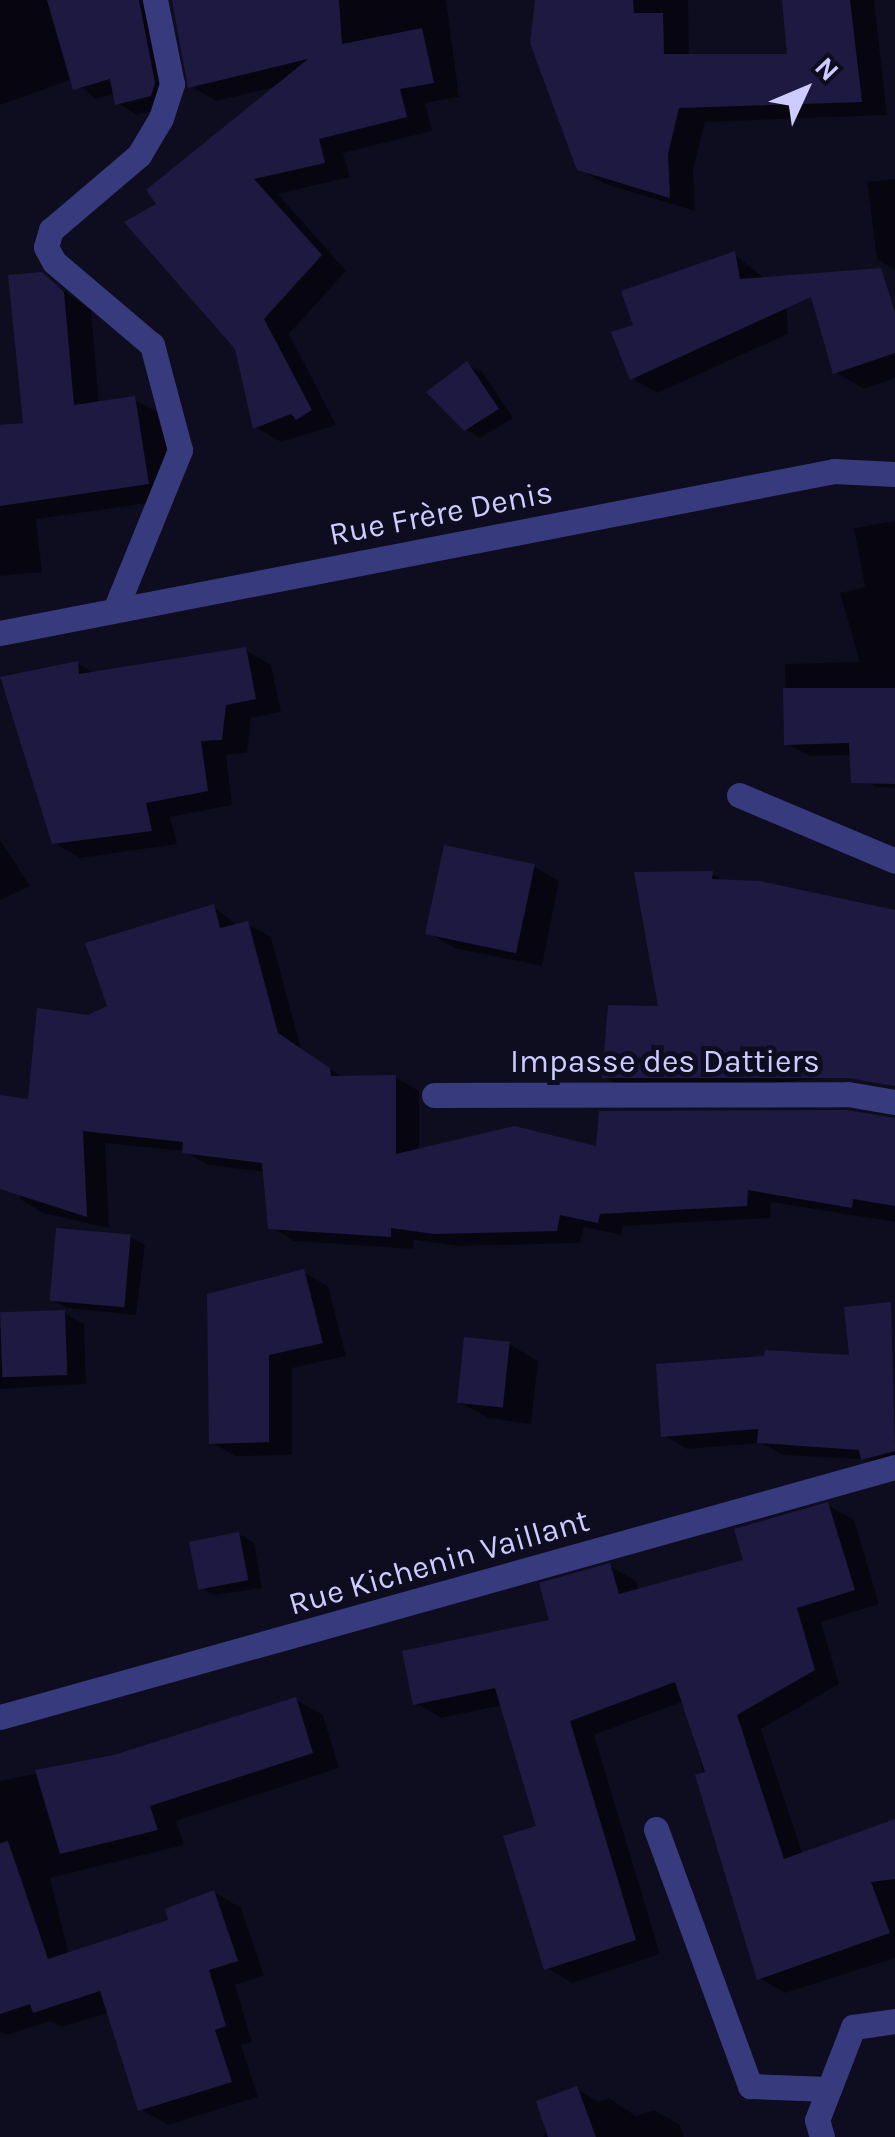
<!DOCTYPE html>
<html>
<head>
<meta charset="utf-8">
<style>
  body { margin:0 }
  #map { position:relative; width:895px; height:2137px; overflow:hidden; background:#0e0d1f; font-family:Karla,sans-serif }
  div>[style] { position:absolute }
  .shadow>* { inset:0; background:#0007 }
  .building>* { inset:0; background:#1e1940; transform-origin:0 0 }
  .minor>* { height:25px; margin:-12.5px; padding:0 12.5px; transform-origin:12.5px; border-radius:12.5px; background:#383a7e }
  span { translate:-50% -50%; white-space:nowrap; text-align:center; line-height:1.15; -webkit-text-stroke:10px #0e0d1f; paint-order:stroke }
  .street-label { font-size:32px; color:#cdcbff }
  .north { position:absolute; left:755px; top:40px; width:100px; height:100px; -webkit-text-stroke:8px #0e0d1f; paint-order:stroke; rotate:46deg; font-size:28px; font-weight:700; line-height:40px; text-align:center; color:#cdcbff }
  .north::after { content:''; display:block; margin:auto; width:35px; height:45px; background:#cdcbff; clip-path:polygon(50% 0,100% 100%,50% 72%,0 100%) }
</style>
</head>
<body>
<div id="map">
  <div class="shadow">
    <div style="clip-path:polygon(0 0,142px 0,170px 107px,137px 115px,117px 103px,115px 94px,95px 99px,73px 79px,0 105px)"></div>
    <div style="clip-path:polygon(267px 0,446px 0,459px 97px,425px 103px,432px 131px,343px 153px,350px 177px,278px 194px,346px 271px,289px 334px,336px 425px,281px 442px,255px 427px,237px 348px,159px 204px,279px 86px,216px 101px,190px 86px)"></div>
    <div style="clip-path:polygon(538px 0,688px 0,689px 57px,790px 56px,784px 0,874px 0,887px 115px,705px 122px,693px 170px,695px 211px,605px 184px,579px 169px)"></div>
    <div style="clip-path:polygon(895px 179px,895px 270px,877px 259px,867px 182px)"></div>
    <div style="clip-path:polygon(734px 254px,786px 295px,788px 334px,657px 393px,632px 378px,636px 326px)"></div>
    <div style="clip-path:polygon(41px 275px,91px 310px,99px 404px,134px 399px,162px 415px,176px 499px,36px 519px,42px 572px,0 576px,0 428px,26px 426px)"></div>
    <div style="clip-path:polygon(895px 321px,895px 378px,864px 389px,835px 372px)"></div>
    <div style="clip-path:polygon(467px 364px,482px 372px,513px 418px,480px 438px,465px 429px)"></div>
    <div style="clip-path:polygon(895px 521px,895px 788px,876px 787px,853px 774px,852px 755px,810px 756px,786px 743px,785px 664px,860px 662px,840px 593px,865px 587px,854px 528px)"></div>
    <div style="clip-path:polygon(246px 650px,271px 665px,281px 712px,251px 718px,247px 753px,226px 755px,232px 805px,170px 817px,177px 844px,80px 858px,54px 843px,0 680px,78px 664px,96px 674px)"></div>
    <div style="clip-path:polygon(0 840px,30px 886px,0 900px)"></div>
    <div style="clip-path:polygon(534px 866px,559px 881px,542px 966px,454px 948px,429px 933px)"></div>
    <div style="clip-path:polygon(712px 874px,727px 882px,895px 913px,895px 1071px,704px 1090px,627px 1090px,604px 1077px,661px 1008px)"></div>
    <div style="clip-path:polygon(214px 907px,238px 926px,247px 924px,271px 937px,301px 1049px,344px 1078px,395px 1077px,419px 1091px,419px 1152px,895px 1134px,895px 1222px,771px 1202px,770px 1218px,623px 1226px,621px 1235px,584px 1227px,580px 1243px,459px 1246px,414px 1240px,413px 1249px,294px 1241px,271px 1227px,266px 1172px,208px 1165px,184px 1151px,105px 1143px,109px 1228px,43px 1213px,20px 1199px,39px 1011px,89px 1017px,110px 1007px)"></div>
    <div style="clip-path:polygon(130px 1237px,145px 1245px,136px 1315px,67px 1308px,52px 1300px)"></div>
    <div style="clip-path:polygon(303px 1272px,328px 1286px,346px 1356px,292px 1368px,292px 1455px,235px 1456px,211px 1442px)"></div>
    <div style="clip-path:polygon(890px 1305px,895px 1461px,783px 1455px,762px 1443px,687px 1449px,664px 1436px,852px 1358px)"></div>
    <div style="clip-path:polygon(64px 1313px,84px 1324px,86px 1384px,0 1389px,0 1315px)"></div>
    <div style="clip-path:polygon(509px 1344px,538px 1361px,531px 1424px,488px 1418px,459px 1402px)"></div>
    <div style="clip-path:polygon(828px 1505px,854px 1520px,879px 1604px,821px 1622px,839px 1684px,761px 1729px,803px 1855px,895px 1821px,895px 1958px,785px 1993px,759px 1978px,684px 1701px,594px 1735px,660px 1954px,572px 1983px,547px 1968px,540px 1828px,503px 1705px,441px 1718px,415px 1703px,552px 1622px,610px 1566px,636px 1581px,639px 1592px,746px 1562px)"></div>
    <div style="clip-path:polygon(239px 1534px,254px 1543px,262px 1588px,214px 1595px,199px 1587px)"></div>
    <div style="clip-path:polygon(295px 1699px,323px 1715px,339px 1768px,176px 1821px,184px 1845px,50px 1878px,69px 1955px,171px 1921px,214px 1892px,241px 1908px,264px 1976px,235px 1985px,252px 2042px,241px 2045px,258px 2097px,168px 2125px,140px 2109px,110px 2012px,62px 2027px,50px 2021px,7px 2035px,0 2031px,0 1781px,114px 1757px)"></div>
    <div style="clip-path:polygon(577px 2089px,599px 2102px,609px 2098px,636px 2116px,654px 2110px,680px 2125px,684px 2137px,543px 2137px)"></div>
  </div>
  <div class="building">
    <div style="clip-path:polygon(47px 0,139px 0,155px 83px,151px 96px,115px 105px,110px 79px,73px 90px)"></div>
    <div style="clip-path:polygon(172px 0,339px 0,342px 44px,422px 28px,434px 83px,400px 89px,407px 117px,319px 139px,325px 163px,254px 179px,322px 255px,264px 319px,312px 410px,296px 420px,291px 414px,253px 429px,235px 349px,124px 222px,156px 204px,146px 190px,308px 59px,188px 88px)"></div>
    <div style="clip-path:polygon(535px 0,633px 0,634px 13px,663px 13px,664px 54px,787px 54px,782px 0,850px 0,862px 102px,679px 108px,668px 154px,670px 198px,577px 170px,530px 43px)"></div>
    <div style="clip-path:polygon(735px 251px,740px 279px,881px 268px,895px 312px,895px 353px,833px 374px,811px 297px,630px 380px,611px 332px,633px 325px,621px 291px)"></div>
    <div style="clip-path:polygon(42px 272px,64px 292px,74px 405px,135px 396px,149px 484px,0 506px,0 425px,23px 423px,8px 275px)"></div>
    <div style="clip-path:polygon(467px 361px,499px 409px,464px 431px,426px 392px)"></div>
    <div style="clip-path:polygon(246px 647px,256px 699px,226px 705px,222px 740px,201px 741px,208px 791px,146px 803px,152px 831px,52px 844px,0 677px,78px 661px,79px 674px)"></div>
    <div style="clip-path:polygon(783px 688px,895px 688px,895px 784px,851px 783px,849px 743px,784px 745px)"></div>
    <div style="left:444px;top:845px;width:93px;height:91px;rotate:12deg"></div>
    <div style="clip-path:polygon(713px 871px,712px 879px,760px 881px,895px 910px,895px 1086px,848px 1078px,602px 1078px,608px 1005px,658px 1006px,634px 872px)"></div>
    <div style="clip-path:polygon(214px 904px,220px 928px,248px 921px,278px 1033px,330px 1068px,331px 1076px,396px 1075px,396px 1154px,514px 1126px,596px 1146px,599px 1111px,847px 1110px,895px 1118px,895px 1206px,853px 1199px,852px 1208px,748px 1190px,747px 1206px,600px 1214px,598px 1223px,560px 1215px,557px 1231px,434px 1234px,391px 1228px,391px 1237px,268px 1229px,262px 1163px,182px 1153px,183px 1142px,83px 1131px,87px 1217px,0 1189px,0 1095px,28px 1099px,37px 1008px,88px 1015px,107px 1006px,85px 943px)"></div>
    <div style="left:56px;top:1228px;width:75px;height:73px;rotate:5deg"></div>
    <div style="clip-path:polygon(304px 1269px,323px 1343px,269px 1355px,269px 1442px,209px 1444px,207px 1294px)"></div>
    <div style="clip-path:polygon(891px 1302px,895px 1451px,861px 1460px,859px 1450px,757px 1443px,758px 1429px,661px 1437px,656px 1364px,764px 1356px,765px 1350px,849px 1355px,844px 1307px)"></div>
    <div style="left:65px;top:1310px;width:65px;height:65px;rotate:88deg"></div>
    <div style="left:464px;top:1337px;width:46px;height:66px;rotate:6deg"></div>
    <div style="clip-path:polygon(828px 1502px,855px 1590px,797px 1608px,815px 1670px,737px 1715px,784px 1859px,895px 1819px,895px 1879px,871px 1882px,890px 1933px,757px 1980px,695px 1775px,705px 1772px,675px 1682px,570px 1721px,636px 1940px,544px 1970px,503px 1836px,536px 1826px,495px 1688px,413px 1705px,402px 1651px,549px 1620px,539px 1583px,610px 1563px,619px 1594px,743px 1560px,734px 1529px)"></div>
    <div style="left:239px;top:1532px;width:49px;height:51px;rotate:79deg"></div>
    <div style="clip-path:polygon(296px 1697px,313px 1753px,150px 1806px,158px 1830px,60px 1854px,35px 1770px,114px 1755px)"></div>
    <div style="clip-path:polygon(8px 1841px,48px 1959px,168px 1920px,165px 1909px,214px 1890px,238px 1961px,209px 1970px,226px 2026px,215px 2030px,232px 2082px,138px 2111px,100px 1991px,33px 2013px,30px 2004px,0 2014px,0 1843px)"></div>
    <div style="clip-path:polygon(577px 2086px,596px 2137px,548px 2137px,536px 2101px)"></div>
  </div>
  <div class="minor">
    <div style="left:115px;top:610px;width:173px;rotate:-67.9deg"></div>
    <div style="left:180px;top:450px;width:109px;rotate:-104.9deg"></div>
    <div style="left:152px;top:345px;width:128px;rotate:-139.7deg"></div>
    <div style="left:54px;top:262px;width:17px;rotate:-118deg"></div>
    <div style="left:46px;top:247px;width:18px;rotate:-74deg"></div>
    <div style="left:51px;top:230px;width:116px;rotate:-40.4deg"></div>
    <div style="left:139px;top:155px;width:43px;rotate:-59.3deg"></div>
    <div style="left:161px;top:118px;width:36px;rotate:-72deg"></div>
    <div style="left:172px;top:84px;width:86px;rotate:-101.4deg"></div>
    <div style="left:0;top:633px;width:850px;rotate:-10.99deg"></div>
    <div style="left:834px;top:471px;width:61px;rotate:2.8deg"></div>
    <div style="left:739px;top:795px;width:169px;rotate:22.9deg"></div>
    <div style="left:434px;top:1095px;width:414px;rotate:-0.1deg"></div>
    <div style="left:848px;top:1094px;width:48px;rotate:9.7deg"></div>
    <div style="left:0;top:1717px;width:929px;rotate:-15.61deg"></div>
    <div style="left:656px;top:1829px;width:274px;rotate:69.9deg"></div>
    <div style="left:750px;top:2086px;width:78px;rotate:2.2deg"></div>
    <div style="left:822px;top:2137px;width:18px;rotate:-106deg"></div>
    <div style="left:817px;top:2120px;width:100px;rotate:-68.8deg"></div>
    <div style="left:853px;top:2027px;width:42px;rotate:-8.1deg"></div>
  </div>
  <div class="street-label">
    <span style="left:441px;top:514px;rotate:-11deg">Rue Frère Denis</span>
    <span style="left:665px;top:1062px">Impasse des Dattiers</span>
    <span style="left:439px;top:1563px;rotate:-16deg">Rue Kichenin Vaillant</span>
  </div>
  <div class="north">N</div>
</div>
</body>
</html>
